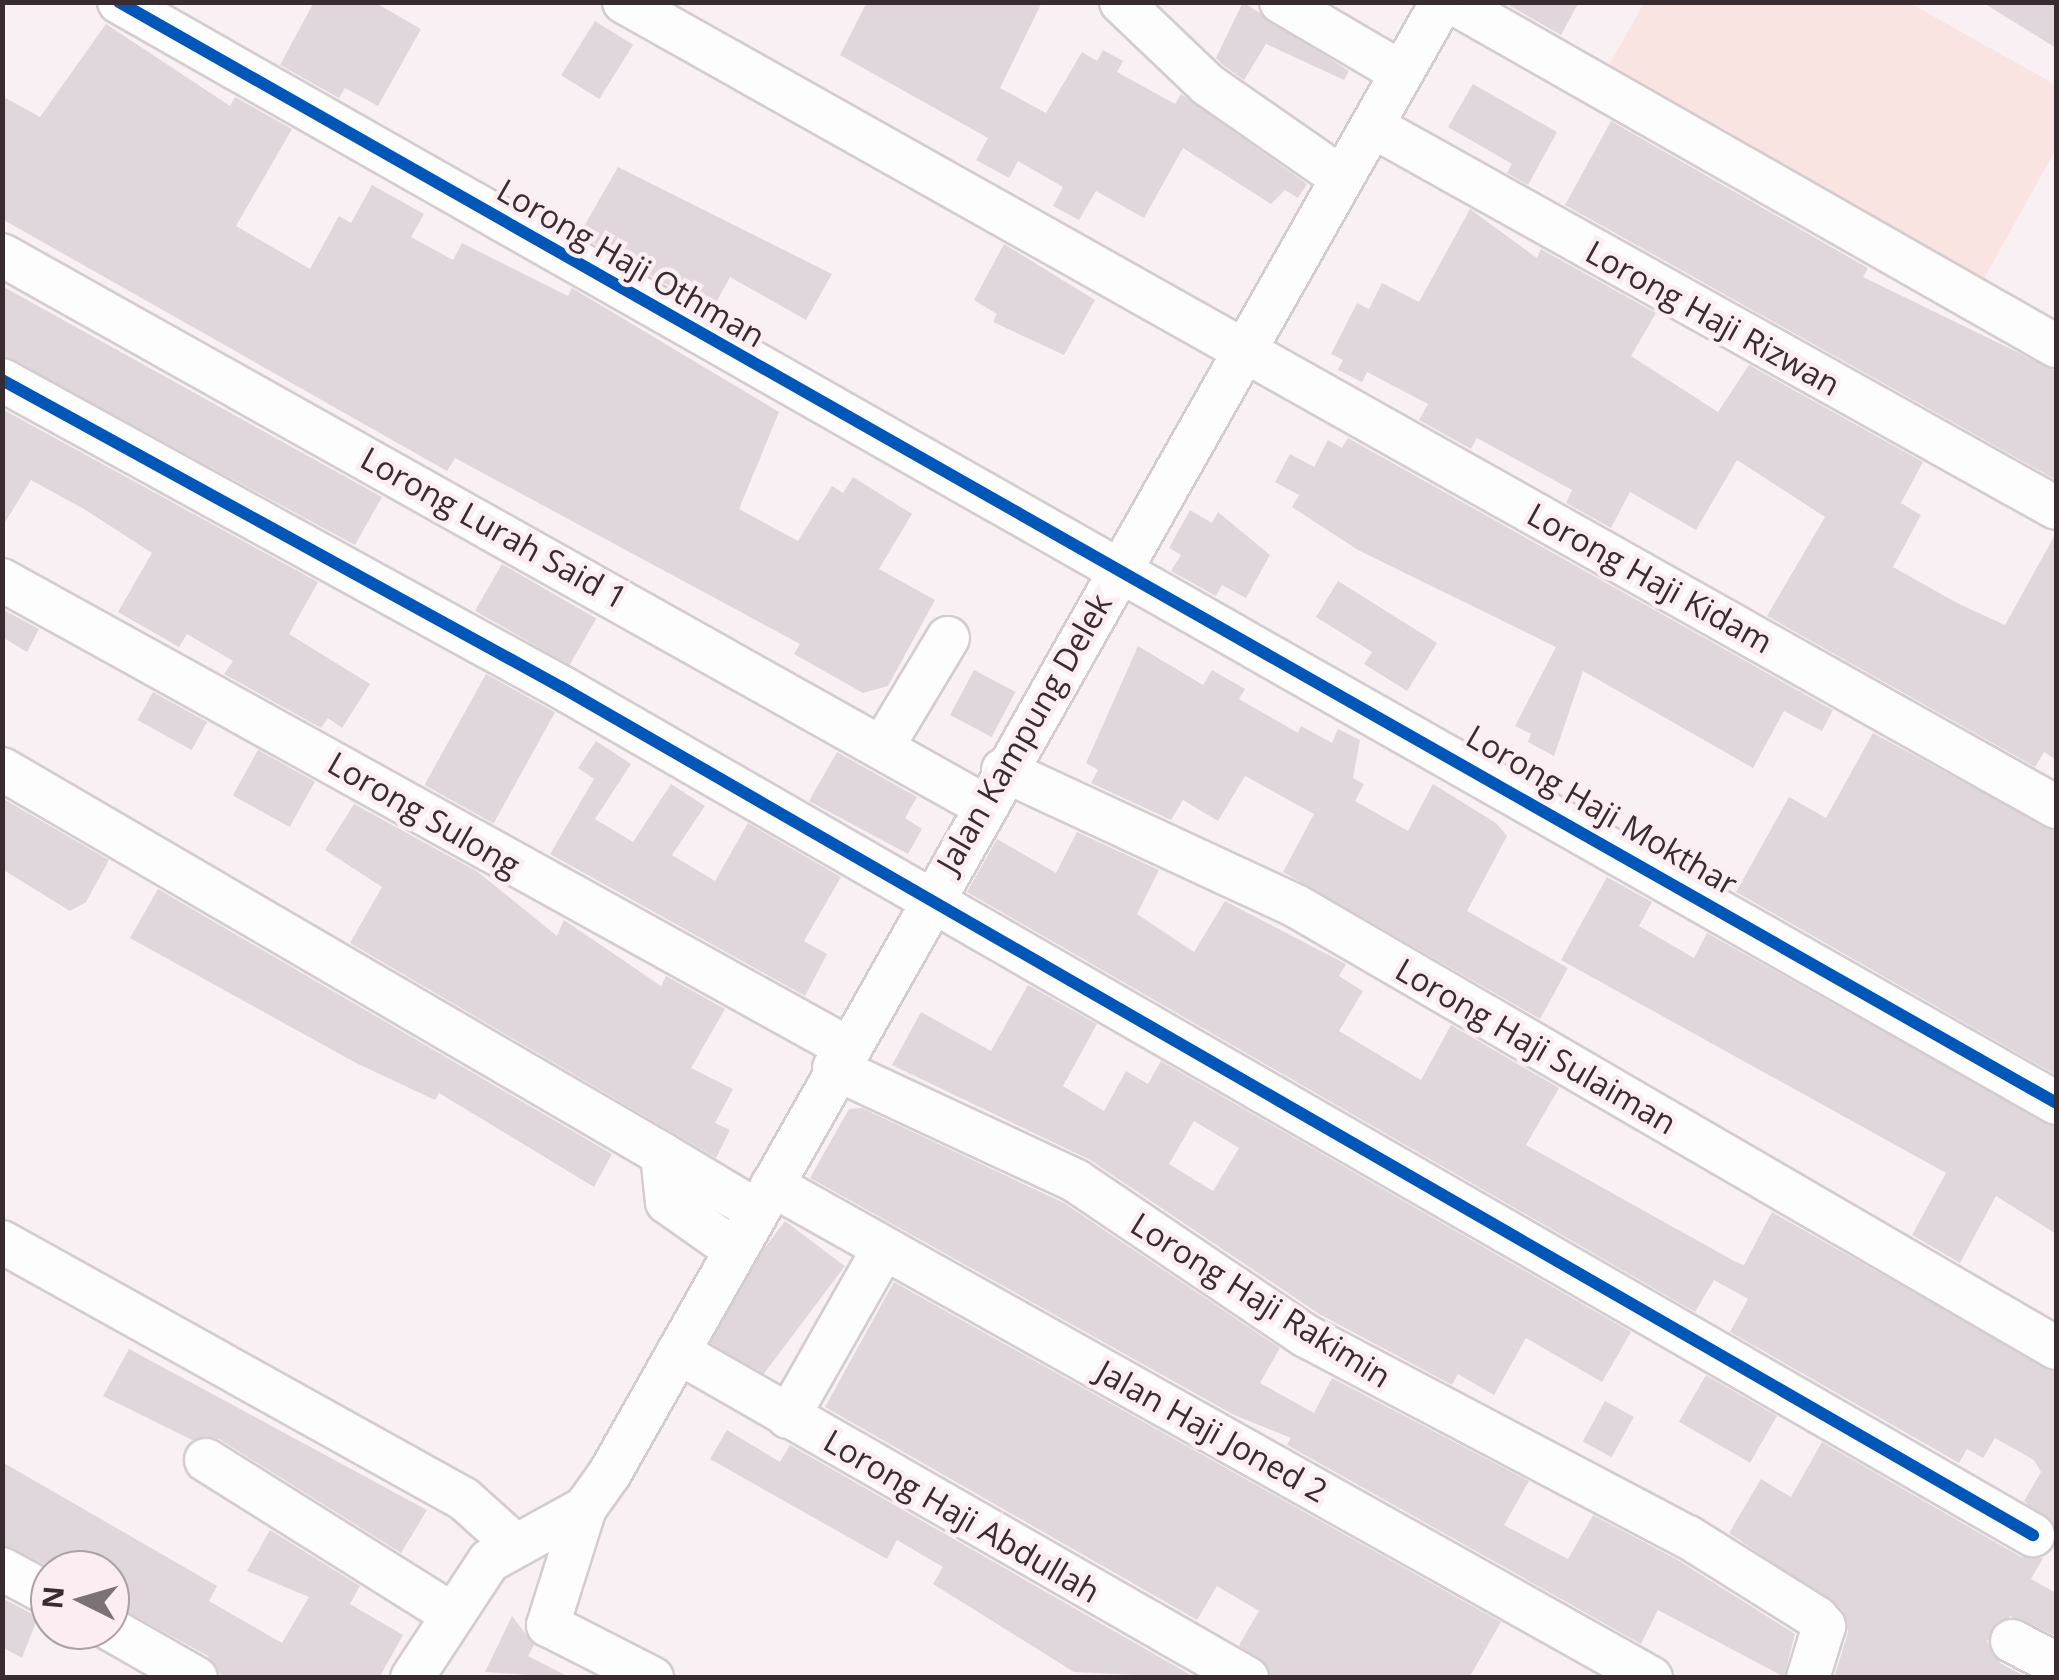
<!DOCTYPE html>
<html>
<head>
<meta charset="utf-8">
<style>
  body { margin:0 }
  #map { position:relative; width:2059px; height:1680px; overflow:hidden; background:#f8f0f2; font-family:"Open Sans",sans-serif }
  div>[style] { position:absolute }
  .green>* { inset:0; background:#f9e4e1 }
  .building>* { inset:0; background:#e0d7dc; transform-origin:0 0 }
  .roads { filter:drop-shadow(2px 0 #d5cccf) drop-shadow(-2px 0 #d5cccf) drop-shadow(0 2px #d5cccf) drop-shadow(0 -2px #d5cccf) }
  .minor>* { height:42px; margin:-21px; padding:0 21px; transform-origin:21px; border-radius:21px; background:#fefdfd }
  .cycleway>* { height:12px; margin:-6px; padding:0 6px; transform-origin:6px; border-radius:6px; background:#0057b8 }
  span { translate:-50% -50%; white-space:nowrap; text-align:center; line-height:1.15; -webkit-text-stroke:9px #fbedf1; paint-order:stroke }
  .street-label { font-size:32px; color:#392c31 }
  .frame { position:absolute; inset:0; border:5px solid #392c31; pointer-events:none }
  .north { position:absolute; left:30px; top:1550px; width:100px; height:100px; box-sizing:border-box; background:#fbedf1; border:2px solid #ada0a4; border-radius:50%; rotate:275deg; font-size:28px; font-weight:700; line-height:40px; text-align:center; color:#392c31 }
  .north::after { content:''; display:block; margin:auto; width:35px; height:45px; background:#7c7175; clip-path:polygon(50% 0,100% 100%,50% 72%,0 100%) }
</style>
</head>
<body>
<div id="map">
  <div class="green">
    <div style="clip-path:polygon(1644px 3px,1910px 3px,2056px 85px,2056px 149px,1980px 286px,1604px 74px)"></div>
  </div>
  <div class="building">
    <div style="clip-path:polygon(314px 2px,374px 2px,421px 29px,378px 106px,345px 88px,339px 98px,280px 65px)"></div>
    <div style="clip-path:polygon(867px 2px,1042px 2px,1000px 88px,1046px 113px,1082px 52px,1097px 61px,1103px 50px,1123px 61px,1117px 72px,1175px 104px,1181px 94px,1307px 184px,1298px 198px,1285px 190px,1271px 204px,1183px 148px,1144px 218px,1096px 191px,1079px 220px,1053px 206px,1063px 187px,1018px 161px,1009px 178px,976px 160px,988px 138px,840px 55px)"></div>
    <div style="clip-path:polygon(1243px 2px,1349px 71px,1344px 80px,1266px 44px,1244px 80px,1224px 66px,1216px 58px)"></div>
    <div style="clip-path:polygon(1503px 2px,1579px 2px,1561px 35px)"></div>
    <div style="clip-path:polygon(1982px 2px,2056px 2px,2056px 48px)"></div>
    <div style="left:595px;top:21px;width:45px;height:64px;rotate:32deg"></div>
    <div style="clip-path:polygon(106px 24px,230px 106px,235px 97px,292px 129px,236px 226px,310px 269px,339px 216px,351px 223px,372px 185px,424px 214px,411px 237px,453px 260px,462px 243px,568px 296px,572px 288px,779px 412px,739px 509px,798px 541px,832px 486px,843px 493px,853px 477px,912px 514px,879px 569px,935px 600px,888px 686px,863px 693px,794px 654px,800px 644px,455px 458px,447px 471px,2px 219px,2px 96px,40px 117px)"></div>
    <div style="clip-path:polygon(1473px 84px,1557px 132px,1528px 185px,1507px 173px,1512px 164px,1448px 127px)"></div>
    <div style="clip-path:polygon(1611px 121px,1868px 268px,1863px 277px,2056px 371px,2056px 480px,1565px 205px)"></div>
    <div style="clip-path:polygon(618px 167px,832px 274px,806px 320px,730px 277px,712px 310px,579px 235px)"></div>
    <div style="clip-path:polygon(1470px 209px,1537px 258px,1541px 249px,1656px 313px,1631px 356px,1718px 412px,1749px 365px,1923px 462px,1901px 503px,1921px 515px,1893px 567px,1957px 603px,2005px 625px,2056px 533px,2056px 760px,2044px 752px,2035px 767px,1767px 616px,1825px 517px,1737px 460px,1696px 530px,1630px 492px,1611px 528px,1566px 503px,1572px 490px,1477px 438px,1471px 449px,1419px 420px,1428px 404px,1367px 372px,1362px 382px,1338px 370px,1343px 360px,1331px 354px,1357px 303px,1369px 309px,1382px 283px,1419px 302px)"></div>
    <div style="clip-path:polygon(1004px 244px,1095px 300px,1064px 355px,993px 322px,997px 314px,974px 300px)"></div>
    <div style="clip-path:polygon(2px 286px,382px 497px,355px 545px,2px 355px)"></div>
    <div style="clip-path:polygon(2px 409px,318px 582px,289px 634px,370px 684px,342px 728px,328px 718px,321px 728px,224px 674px,233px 661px,187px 634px,179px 647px,118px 612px,152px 553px,84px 509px,31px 480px,2px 527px)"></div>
    <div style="clip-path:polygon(1348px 438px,1833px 710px,1822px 731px,1784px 711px,1753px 768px,1583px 671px,1554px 756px,1528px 742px,1531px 734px,1515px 726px,1556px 647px,1358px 550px,1292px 507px,1299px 495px,1275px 482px,1290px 454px,1314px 467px,1328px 440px,1342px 448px)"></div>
    <div style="clip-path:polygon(1190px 510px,1212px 523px,1218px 512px,1270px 555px,1246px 598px,1222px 585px,1216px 596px,1171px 571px,1181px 555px,1169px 548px)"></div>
    <div style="left:502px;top:564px;width:109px;height:54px;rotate:30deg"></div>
    <div style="clip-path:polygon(1338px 581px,1437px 643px,1407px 691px,1364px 664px,1372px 652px,1316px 617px)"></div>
    <div style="clip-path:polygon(2px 609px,39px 629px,27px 652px,2px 637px)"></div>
    <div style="clip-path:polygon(1138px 646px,1203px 685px,1212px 670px,1245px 689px,1239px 699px,1298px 733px,1301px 726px,1332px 743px,1338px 729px,1360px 740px,1353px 778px,1364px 784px,1355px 801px,1408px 831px,1433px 784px,1496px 823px,1507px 836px,1467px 911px,1568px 968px,1540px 1019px,1283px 872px,1314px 814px,1245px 776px,1218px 821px,1183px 800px,1171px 820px,1091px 783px,1098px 770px,1086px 763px)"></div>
    <div style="left:974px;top:670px;width:47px;height:51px;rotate:28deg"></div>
    <div style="left:486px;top:674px;width:79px;height:127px;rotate:29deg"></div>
    <div style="left:153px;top:692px;width:62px;height:32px;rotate:29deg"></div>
    <div style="clip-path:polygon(1873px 733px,2056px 832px,2056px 1075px,1736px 892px,1789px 797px,1826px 818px)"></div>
    <div style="clip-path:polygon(596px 741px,631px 764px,595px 819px,633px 842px,671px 784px,705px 806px,672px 855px,715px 881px,748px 823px,841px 877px,804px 941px,827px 954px,805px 996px,550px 854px,594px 779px,578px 768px)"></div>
    <div style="left:258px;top:750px;width:65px;height:52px;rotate:29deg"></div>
    <div style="clip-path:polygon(837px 752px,917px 797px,905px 818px,922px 829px,908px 854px,809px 801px)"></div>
    <div style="clip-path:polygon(2px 798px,109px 860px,86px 902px,70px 911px,2px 869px)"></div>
    <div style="clip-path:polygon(354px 804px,478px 872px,557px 936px,564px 920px,661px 986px,666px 976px,725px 1009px,691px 1068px,733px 1089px,715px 1123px,730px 1130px,716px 1158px,350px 943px,382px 887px,325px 850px)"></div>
    <div style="clip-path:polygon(1077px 832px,1159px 870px,1137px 914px,1194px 952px,1225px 901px,1346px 964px,1339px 976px,1363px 991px,1339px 1031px,1421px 1080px,1451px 1025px,1559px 1088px,1526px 1145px,1734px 1261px,1744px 1265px,1772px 1212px,2056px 1373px,2056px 1529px,2024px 1501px,2041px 1472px,2034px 1460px,1995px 1438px,1983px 1458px,1967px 1449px,1959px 1463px,1730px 1332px,1748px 1299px,1714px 1280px,1695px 1312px,967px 892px,997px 839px,1056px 873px)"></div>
    <div style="clip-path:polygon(1607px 877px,1652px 902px,1639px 926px,1694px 958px,1707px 933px,2056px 1128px,2056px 1234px,1996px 1196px,1960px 1263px,1912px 1235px,1946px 1173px,1561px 960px)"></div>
    <div style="clip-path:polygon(158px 889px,612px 1154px,594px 1187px,439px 1093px,435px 1100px,356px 1063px,130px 938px)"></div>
    <div style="clip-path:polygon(evenodd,1028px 985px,1097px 1024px,1063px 1086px,1104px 1111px,1126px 1071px,1148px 1084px,1161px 1061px,1631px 1332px,1602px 1382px,1526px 1338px,1494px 1395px,1458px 1374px,1452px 1385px,1319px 1314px,1090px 1160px,892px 1065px,921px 1012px,991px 1051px,1028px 985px,1194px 1121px,1239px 1148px,1213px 1191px,1169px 1164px,1194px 1121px)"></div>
    <div style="clip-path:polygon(862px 1108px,1064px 1203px,1280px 1348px,1260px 1383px,1314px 1413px,1332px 1378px,1529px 1481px,1504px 1525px,1568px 1559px,1593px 1515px,1676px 1559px,1795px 1634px,1784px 1677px,1658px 1610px,1641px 1644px,1287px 1445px,1291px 1438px,1234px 1415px,810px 1178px,849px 1109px)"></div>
    <div style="left:785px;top:1221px;width:75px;height:142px;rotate:37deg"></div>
    <div style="clip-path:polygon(894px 1282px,1501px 1622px,1469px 1678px,1272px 1678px,1239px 1645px,1259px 1611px,1217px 1586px,1197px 1620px,825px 1407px)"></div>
    <div style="clip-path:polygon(129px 1349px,427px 1510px,401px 1553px,219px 1439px,192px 1440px,103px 1396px)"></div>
    <div style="left:1706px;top:1375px;width:82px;height:54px;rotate:30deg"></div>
    <div style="left:1605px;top:1401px;width:33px;height:46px;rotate:29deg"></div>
    <div style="clip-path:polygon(727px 1430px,780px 1462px,790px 1445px,1196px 1678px,1074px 1672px,933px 1584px,943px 1567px,897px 1540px,887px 1559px,710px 1459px)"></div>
    <div style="clip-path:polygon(1822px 1442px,2021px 1557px,2043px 1558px,2031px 1579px,2056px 1593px,2056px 1636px,2010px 1616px,1987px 1641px,2000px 1663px,2028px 1678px,1834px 1678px,1848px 1632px,1843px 1610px,1729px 1533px,1761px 1479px,1791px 1497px)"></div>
    <div style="clip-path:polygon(2px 1462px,217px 1586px,209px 1601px,282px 1643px,309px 1597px,247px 1571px,270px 1530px,360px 1586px,350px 1604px,403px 1635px,379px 1678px,223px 1678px,208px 1656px,110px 1603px,110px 1570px,56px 1570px,2px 1544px)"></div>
    <div style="clip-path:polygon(2px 1598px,38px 1617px,22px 1658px,2px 1647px)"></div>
    <div style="clip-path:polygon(512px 1616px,534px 1645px,528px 1656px,571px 1678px,485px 1672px)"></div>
  </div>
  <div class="roads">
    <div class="minor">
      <div style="left:119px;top:2px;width:2228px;rotate:29.61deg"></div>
      <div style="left:624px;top:2px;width:1643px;rotate:29.34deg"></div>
      <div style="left:1121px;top:2px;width:120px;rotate:43.7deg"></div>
      <div style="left:1208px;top:85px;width:163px;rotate:34.8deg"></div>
      <div style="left:1281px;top:2px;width:140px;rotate:30.4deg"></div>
      <div style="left:1452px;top:2px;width:695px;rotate:29.66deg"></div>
      <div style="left:1372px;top:126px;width:783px;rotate:29.18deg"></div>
      <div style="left:2px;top:255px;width:1125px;rotate:29.28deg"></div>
      <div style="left:2px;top:380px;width:638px;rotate:28.78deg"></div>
      <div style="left:561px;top:687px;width:1699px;rotate:29.95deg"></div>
      <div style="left:2px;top:580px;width:965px;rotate:28.96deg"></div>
      <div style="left:883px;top:746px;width:126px;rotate:-59deg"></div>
      <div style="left:2px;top:769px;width:764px;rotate:30.26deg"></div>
      <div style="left:662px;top:1154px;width:48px;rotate:84.1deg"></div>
      <div style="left:667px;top:1202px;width:83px;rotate:35.2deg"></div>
      <div style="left:1003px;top:770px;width:323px;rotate:24.9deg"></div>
      <div style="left:1296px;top:906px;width:879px;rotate:30.18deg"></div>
      <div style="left:834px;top:1068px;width:267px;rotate:25deg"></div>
      <div style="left:1076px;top:1181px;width:277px;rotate:34deg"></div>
      <div style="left:1306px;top:1336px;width:432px;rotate:27.8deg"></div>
      <div style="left:1688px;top:1537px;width:152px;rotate:32.1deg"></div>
      <div style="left:1817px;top:1618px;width:11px;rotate:49deg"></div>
      <div style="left:1824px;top:1626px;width:54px;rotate:107.1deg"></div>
      <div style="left:662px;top:1154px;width:111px;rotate:31deg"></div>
      <div style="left:772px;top:1185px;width:1008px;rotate:29.29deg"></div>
      <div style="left:2px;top:1242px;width:529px;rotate:29.09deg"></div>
      <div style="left:464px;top:1499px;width:67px;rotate:42deg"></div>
      <div style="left:678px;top:1352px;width:656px;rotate:29.81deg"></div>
      <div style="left:788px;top:1417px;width:194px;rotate:-60.4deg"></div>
      <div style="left:206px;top:1460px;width:286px;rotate:32.1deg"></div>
      <div style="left:585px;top:1508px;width:123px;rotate:107.5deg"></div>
      <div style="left:548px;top:1625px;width:117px;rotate:27deg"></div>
      <div style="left:2px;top:1569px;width:55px;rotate:28.4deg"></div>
      <div style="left:110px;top:1629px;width:99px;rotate:29.7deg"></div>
      <div style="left:2012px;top:1641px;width:50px;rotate:27.6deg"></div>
      <div style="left:412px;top:1678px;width:140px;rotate:-56.7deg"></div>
      <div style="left:489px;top:1561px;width:110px;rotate:-28.9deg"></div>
      <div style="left:585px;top:1508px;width:43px;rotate:-54.5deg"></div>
      <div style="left:610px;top:1473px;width:1690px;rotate:-60.51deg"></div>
    </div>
  </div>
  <div class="cycleway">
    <div style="left:119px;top:2px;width:2228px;rotate:29.61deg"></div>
    <div style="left:2px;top:380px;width:638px;rotate:28.78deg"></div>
    <div style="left:561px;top:687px;width:1699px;rotate:29.95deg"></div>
  </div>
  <div class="street-label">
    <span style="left:631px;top:263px;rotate:30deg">Lorong Haji Othman</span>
    <span style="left:1713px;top:318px;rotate:29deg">Lorong Haji Rizwan</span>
    <span style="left:494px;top:528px;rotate:29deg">Lorong Lurah Said 1</span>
    <span style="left:1650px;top:578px;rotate:29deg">Lorong Haji Kidam</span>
    <span style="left:1024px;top:733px;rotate:-60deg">Jalan Kampung Delek</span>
    <span style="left:1602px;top:810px;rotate:30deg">Lorong Haji Mokthar</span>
    <span style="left:424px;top:814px;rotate:30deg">Lorong Sulong</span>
    <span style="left:1536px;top:1046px;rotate:30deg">Lorong Haji Sulaiman</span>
    <span style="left:1261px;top:1300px;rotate:32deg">Lorong Haji Rakimin</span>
    <span style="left:1212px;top:1431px;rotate:29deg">Jalan Haji Joned 2</span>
    <span style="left:962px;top:1516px;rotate:30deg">Lorong Haji Abdullah</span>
  </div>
  <div class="frame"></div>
  <div class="north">N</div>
</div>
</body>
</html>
